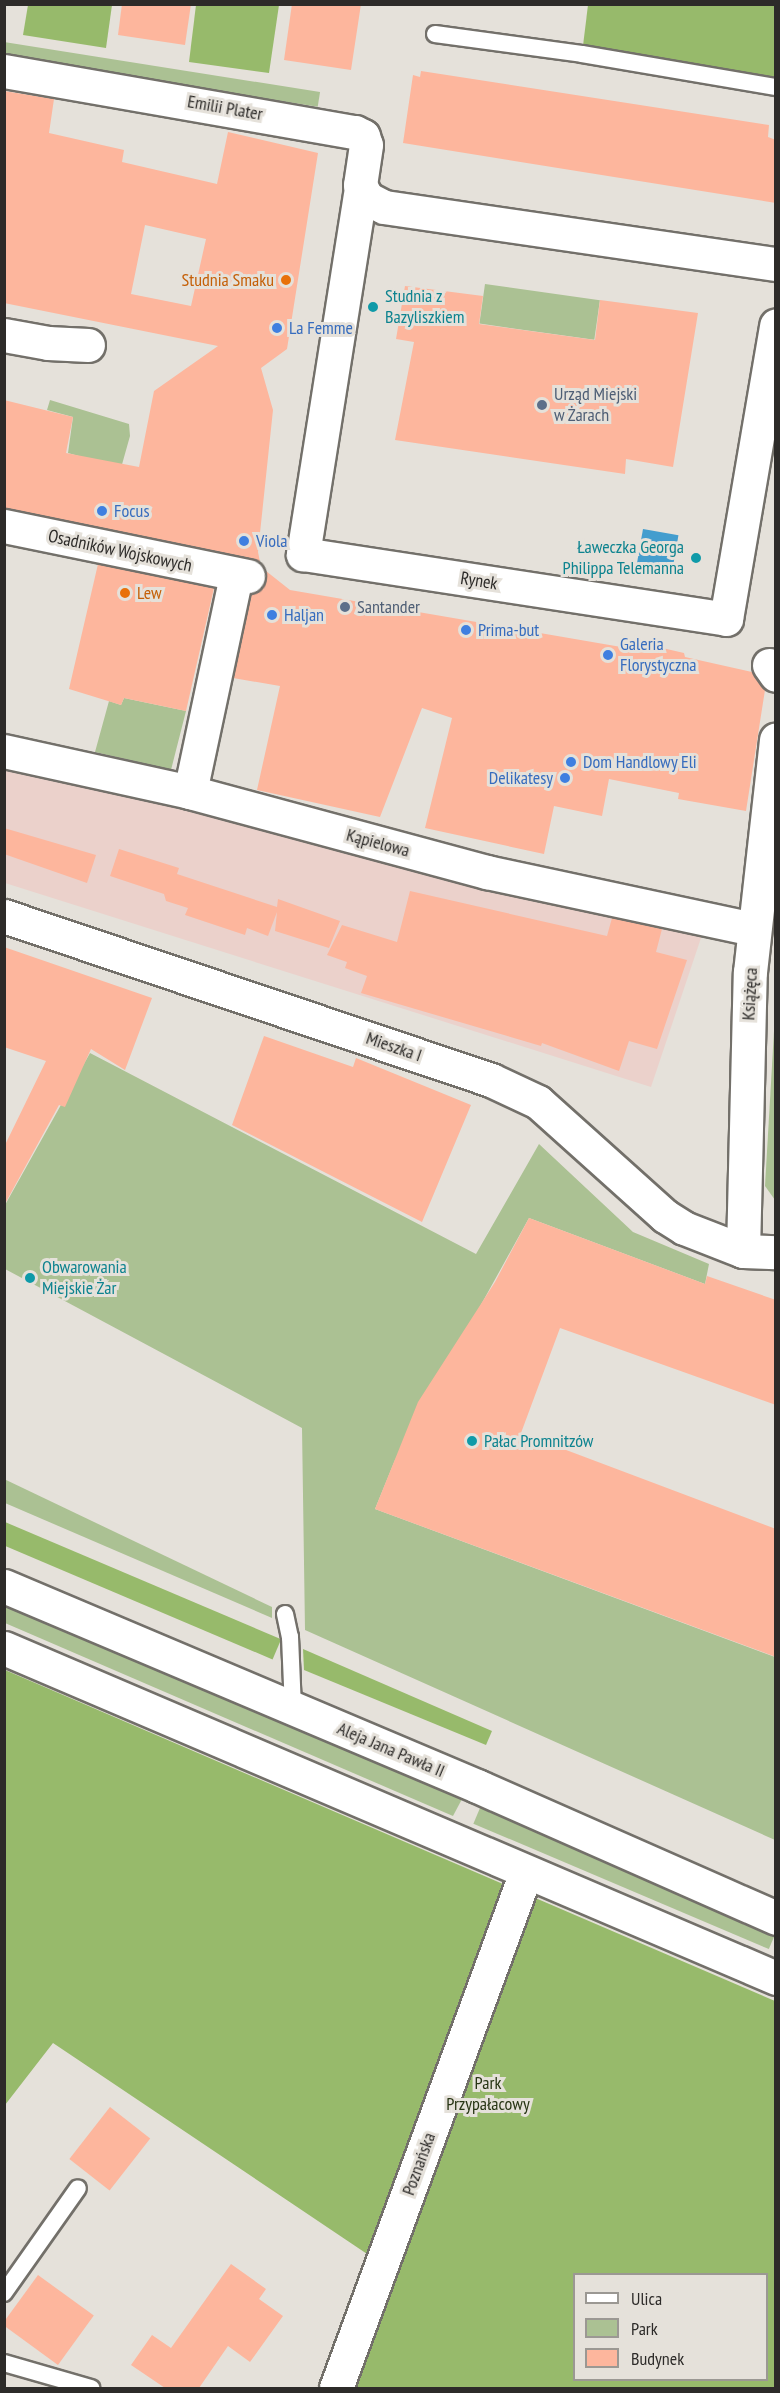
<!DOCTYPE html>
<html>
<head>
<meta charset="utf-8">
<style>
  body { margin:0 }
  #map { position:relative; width:780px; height:2393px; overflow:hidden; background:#e5e1da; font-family:"PT Sans Narrow",sans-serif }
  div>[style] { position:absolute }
  .commercial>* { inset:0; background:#ebd1cb }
  .green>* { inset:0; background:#abc193; transform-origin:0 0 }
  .forest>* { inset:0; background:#97ba6b; transform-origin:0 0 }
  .water>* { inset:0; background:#439dce; transform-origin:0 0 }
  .building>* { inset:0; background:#fdb69d; transform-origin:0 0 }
  .roads { filter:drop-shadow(2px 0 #73706a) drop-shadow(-2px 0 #73706a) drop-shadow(0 2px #73706a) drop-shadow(0 -2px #73706a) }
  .lane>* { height:16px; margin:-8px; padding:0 8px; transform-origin:8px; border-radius:8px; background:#fff }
  .street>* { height:33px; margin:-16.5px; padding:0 16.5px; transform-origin:16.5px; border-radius:16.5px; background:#fff }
  .secondary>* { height:33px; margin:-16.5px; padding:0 16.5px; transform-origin:16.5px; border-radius:16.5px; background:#fff }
  .dots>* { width:16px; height:16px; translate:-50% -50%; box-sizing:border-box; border:3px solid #e5e1da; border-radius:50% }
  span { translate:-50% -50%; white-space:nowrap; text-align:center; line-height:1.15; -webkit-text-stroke:6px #e5e1da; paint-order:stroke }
  .street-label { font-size:18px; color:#2d2b29 }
  .food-label { font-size:18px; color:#c56008 }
  .right { translate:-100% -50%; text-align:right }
  .left { translate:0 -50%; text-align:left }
  .culture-label { font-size:18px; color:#0d838f }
  .shop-label { font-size:18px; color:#366cbe }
  .service-label { font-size:18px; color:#4e5e75 }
  .park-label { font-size:18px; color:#273514 }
  .frame { position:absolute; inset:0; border:6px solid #2d2b29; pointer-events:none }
  .legend { position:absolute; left:573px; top:2273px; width:195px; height:108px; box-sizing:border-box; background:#e5e1da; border:2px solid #9b9893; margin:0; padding:8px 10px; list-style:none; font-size:18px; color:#2d2b29 }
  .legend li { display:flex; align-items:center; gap:12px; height:30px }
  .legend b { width:30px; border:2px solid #9b9893 }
</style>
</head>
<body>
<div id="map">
  <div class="commercial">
    <div style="clip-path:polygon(5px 758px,705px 926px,651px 1087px,5px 883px)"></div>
  </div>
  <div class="green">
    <div style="left:4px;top:42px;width:320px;height:15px;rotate:9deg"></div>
    <div style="left:485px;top:284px;width:116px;height:40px;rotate:8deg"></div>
    <div style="clip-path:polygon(50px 400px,129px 424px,130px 436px,121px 468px,68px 453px,73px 417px,47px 410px)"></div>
    <div style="clip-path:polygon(124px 698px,186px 711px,171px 770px,95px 752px,109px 701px,121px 705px)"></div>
    <div style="clip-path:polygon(775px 1014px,776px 1200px,775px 1200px,765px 1186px)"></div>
    <div style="clip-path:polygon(90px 1053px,476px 1254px,539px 1144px,633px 1232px,709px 1264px,705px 1284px,529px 1218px,395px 1460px,375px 1509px,775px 1657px,775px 1840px,305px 1630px,302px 1428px,5px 1269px,5px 1205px)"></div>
    <div style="clip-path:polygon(4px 1479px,272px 1607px,272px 1618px,5px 1503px)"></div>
    <div style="clip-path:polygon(4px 1602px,86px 1636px,462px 1799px,453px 1816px,5px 1623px)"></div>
    <div style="left:480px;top:1808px;width:321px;height:17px;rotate:23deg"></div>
  </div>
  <div class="forest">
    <div style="clip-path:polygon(28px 5px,112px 5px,106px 48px,23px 35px)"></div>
    <div style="clip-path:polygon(196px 5px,279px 5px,269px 73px,189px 62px)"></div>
    <div style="clip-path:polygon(588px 5px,775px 5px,775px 87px,582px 54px)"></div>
    <div style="left:5px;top:1522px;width:300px;height:22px;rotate:23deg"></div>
    <div style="clip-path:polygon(303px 1649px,492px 1731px,486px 1745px,304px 1670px)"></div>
    <div style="clip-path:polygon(evenodd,5px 1670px,775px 2001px,775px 2388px,337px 2388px,382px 2264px,53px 2043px,5px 2105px,5px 1670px,574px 2274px,766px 2274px,766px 2380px,574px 2380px,574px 2274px)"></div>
  </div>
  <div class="water">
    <div style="left:643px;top:529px;width:36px;height:37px;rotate:10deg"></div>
  </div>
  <div class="building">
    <div style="clip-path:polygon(122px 4px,191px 4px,185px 45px,118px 35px)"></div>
    <div style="clip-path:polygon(292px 4px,361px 4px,351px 70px,284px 60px)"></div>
    <div style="clip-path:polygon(421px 71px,769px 125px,768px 137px,776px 140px,776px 203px,403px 143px,413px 75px,420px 77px)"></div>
    <div style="clip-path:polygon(evenodd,4px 91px,54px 99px,49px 133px,124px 150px,122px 162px,217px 184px,228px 132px,318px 153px,287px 349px,261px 368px,273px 410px,258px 552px,260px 562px,4px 508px,4px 400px,73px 417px,66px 453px,139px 467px,154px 391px,218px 346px,4px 303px,4px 91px,145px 225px,206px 239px,191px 306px,131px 294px,145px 225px)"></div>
    <div style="clip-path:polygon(405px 286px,483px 296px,479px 324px,595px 340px,600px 300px,698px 313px,673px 467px,626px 459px,625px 474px,395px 440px,414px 342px,396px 339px)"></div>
    <div style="clip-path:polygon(98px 564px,214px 588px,186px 711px,124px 698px,121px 705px,69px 689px)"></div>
    <div style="clip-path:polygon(266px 571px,290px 590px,656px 653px,658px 647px,684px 653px,685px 657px,752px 672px,765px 690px,746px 811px,678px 799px,679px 793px,609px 779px,602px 816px,554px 806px,544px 854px,425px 828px,452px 718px,422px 708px,380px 817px,257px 790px,280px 686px,233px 678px,251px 594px,262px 588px)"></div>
    <div style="clip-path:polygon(4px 828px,96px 855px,87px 883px,4px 854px)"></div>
    <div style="clip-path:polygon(119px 849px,179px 868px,177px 874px,277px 907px,278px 899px,340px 921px,329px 948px,275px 931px,277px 912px,268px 936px,247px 928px,245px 935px,185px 915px,188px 908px,166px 901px,164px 894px,110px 876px)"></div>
    <div style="clip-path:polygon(410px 891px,607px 936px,612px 918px,662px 929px,656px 952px,687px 960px,657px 1049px,629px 1041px,619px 1071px,542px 1043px,541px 1046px,361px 993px,367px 976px,345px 968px,347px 962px,327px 955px,342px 925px,397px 942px)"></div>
    <div style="clip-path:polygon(4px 947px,152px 998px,125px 1070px,91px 1049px,65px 1107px,59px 1105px,6px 1202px,4px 1147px,46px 1061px,4px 1047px)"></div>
    <div style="clip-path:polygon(264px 1036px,353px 1067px,356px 1058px,471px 1105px,422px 1222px,232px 1125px)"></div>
    <div style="clip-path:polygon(529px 1218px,705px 1284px,707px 1276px,776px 1300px,776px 1405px,560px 1328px,521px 1433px,776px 1529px,776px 1657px,375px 1509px,418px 1402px,495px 1282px)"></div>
    <div style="left:110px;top:2107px;width:51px;height:66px;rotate:38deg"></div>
    <div style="clip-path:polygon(231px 2264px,266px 2289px,259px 2299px,283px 2316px,250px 2362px,228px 2346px,199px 2388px,165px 2388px,131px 2365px,152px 2335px,171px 2348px)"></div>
    <div style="left:38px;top:2275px;width:69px;height:61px;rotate:36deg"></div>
  </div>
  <div class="roads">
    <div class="lane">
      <div style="left:435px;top:34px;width:148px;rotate:7.7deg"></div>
      <div style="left:582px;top:54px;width:197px;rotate:9.7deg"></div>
      <div style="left:285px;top:1614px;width:24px;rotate:78deg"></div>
      <div style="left:290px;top:1637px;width:71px;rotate:87.6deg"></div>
      <div style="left:4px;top:2293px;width:128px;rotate:-54.8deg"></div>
      <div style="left:4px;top:2363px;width:91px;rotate:16deg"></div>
    </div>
    <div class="street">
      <div style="left:4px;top:71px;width:356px;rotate:9.9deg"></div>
      <div style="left:355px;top:132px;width:9px;rotate:27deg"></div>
      <div style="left:363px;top:136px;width:9px;rotate:72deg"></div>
      <div style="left:366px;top:145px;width:40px;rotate:98.5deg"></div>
      <div style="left:360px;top:185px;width:15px;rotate:62deg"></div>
      <div style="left:367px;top:198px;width:19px;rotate:28deg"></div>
      <div style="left:384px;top:207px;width:396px;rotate:8.3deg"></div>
      <div style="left:361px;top:188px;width:371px;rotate:99deg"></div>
      <div style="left:303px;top:554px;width:428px;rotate:8.7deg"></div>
      <div style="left:726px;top:619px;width:298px;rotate:-80.3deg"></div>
      <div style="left:4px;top:335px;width:45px;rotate:10.3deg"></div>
      <div style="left:48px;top:343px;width:40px;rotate:2.9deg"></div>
      <div style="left:4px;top:526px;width:249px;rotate:11.6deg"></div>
      <div style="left:769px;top:665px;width:12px;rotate:55deg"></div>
      <div style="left:4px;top:751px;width:190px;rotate:12.4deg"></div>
      <div style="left:190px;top:792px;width:308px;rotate:15.1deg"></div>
      <div style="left:487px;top:872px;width:273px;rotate:12.1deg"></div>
      <div style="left:190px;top:792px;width:222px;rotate:-78deg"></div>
      <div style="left:4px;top:916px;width:514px;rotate:18.61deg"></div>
      <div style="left:491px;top:1080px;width:52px;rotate:25.1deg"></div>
      <div style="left:538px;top:1102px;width:171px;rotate:41.9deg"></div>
      <div style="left:665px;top:1216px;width:22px;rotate:32deg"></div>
      <div style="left:684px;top:1228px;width:63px;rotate:21.3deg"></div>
      <div style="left:743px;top:1251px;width:33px;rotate:2deg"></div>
      <div style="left:743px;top:1251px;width:279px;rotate:-88.6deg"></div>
      <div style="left:750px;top:972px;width:234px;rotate:-83.6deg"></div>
      <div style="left:336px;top:2388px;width:550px;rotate:-69.79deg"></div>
    </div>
    <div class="secondary">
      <div style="left:4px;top:1586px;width:514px;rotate:22.92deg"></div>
      <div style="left:477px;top:1786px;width:327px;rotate:23.8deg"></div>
      <div style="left:4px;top:1648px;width:840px;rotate:23.14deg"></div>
    </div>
  </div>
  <div class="dots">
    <div style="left:286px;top:280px;background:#e8710a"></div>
    <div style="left:373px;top:307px;background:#0f9aa8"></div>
    <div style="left:277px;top:328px;background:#3f7fe0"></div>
    <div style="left:542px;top:405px;background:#5c6f8a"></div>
    <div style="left:102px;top:511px;background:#3f7fe0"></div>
    <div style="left:244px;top:541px;background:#3f7fe0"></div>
    <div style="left:696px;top:558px;background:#0f9aa8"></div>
    <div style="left:125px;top:593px;background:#e8710a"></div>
    <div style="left:345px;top:607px;background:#5c6f8a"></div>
    <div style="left:272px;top:615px;background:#3f7fe0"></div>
    <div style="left:466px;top:630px;background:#3f7fe0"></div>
    <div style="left:608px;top:655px;background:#3f7fe0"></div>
    <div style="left:571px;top:762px;background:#3f7fe0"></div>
    <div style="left:565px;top:778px;background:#3f7fe0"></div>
    <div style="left:30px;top:1278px;background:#0f9aa8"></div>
    <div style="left:472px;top:1441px;background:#0f9aa8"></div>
  </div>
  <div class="street-label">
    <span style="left:225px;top:108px;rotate:10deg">Emilii Plater</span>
    <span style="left:120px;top:551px;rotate:12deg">Osadników Wojskowych</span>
    <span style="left:479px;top:581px;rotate:9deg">Rynek</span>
    <span style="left:378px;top:843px;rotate:15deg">Kąpielowa</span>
    <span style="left:750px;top:994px;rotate:-87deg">Książęca</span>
    <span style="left:394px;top:1047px;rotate:19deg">Mieszka I</span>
    <span style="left:391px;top:1750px;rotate:23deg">Aleja Jana Pawła II</span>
    <span style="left:419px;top:2164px;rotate:-70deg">Poznańska</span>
  </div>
  <div class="food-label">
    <span class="right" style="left:274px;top:280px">Studnia Smaku</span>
    <span class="left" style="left:137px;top:593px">Lew</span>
  </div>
  <div class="culture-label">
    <span class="left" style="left:385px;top:307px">Studnia z<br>Bazyliszkiem</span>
    <span class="right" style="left:684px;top:558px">Ławeczka Georga<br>Philippa Telemanna</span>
    <span class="left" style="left:42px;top:1278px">Obwarowania<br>Miejskie Żar</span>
    <span class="left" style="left:484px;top:1441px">Pałac Promnitzów</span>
  </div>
  <div class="shop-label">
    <span class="left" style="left:289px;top:328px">La Femme</span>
    <span class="left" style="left:114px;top:511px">Focus</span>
    <span class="left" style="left:256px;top:541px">Viola</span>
    <span class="left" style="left:284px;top:615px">Haljan</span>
    <span class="left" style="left:478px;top:630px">Prima-but</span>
    <span class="left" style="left:620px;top:655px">Galeria<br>Florystyczna</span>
    <span class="left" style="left:583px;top:762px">Dom Handlowy Eli</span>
    <span class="right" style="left:553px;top:778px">Delikatesy</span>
  </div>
  <div class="service-label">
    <span class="left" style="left:554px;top:405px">Urząd Miejski<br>w Żarach</span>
    <span class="left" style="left:357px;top:607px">Santander</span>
  </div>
  <div class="park-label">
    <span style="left:488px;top:2094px">Park<br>Przypałacowy</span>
  </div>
  <div class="frame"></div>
  <ul class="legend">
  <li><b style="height:8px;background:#fff"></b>Ulica</li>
  <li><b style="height:16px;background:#abc193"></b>Park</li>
  <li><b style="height:16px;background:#fdb69d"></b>Budynek</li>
  </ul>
</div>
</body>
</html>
